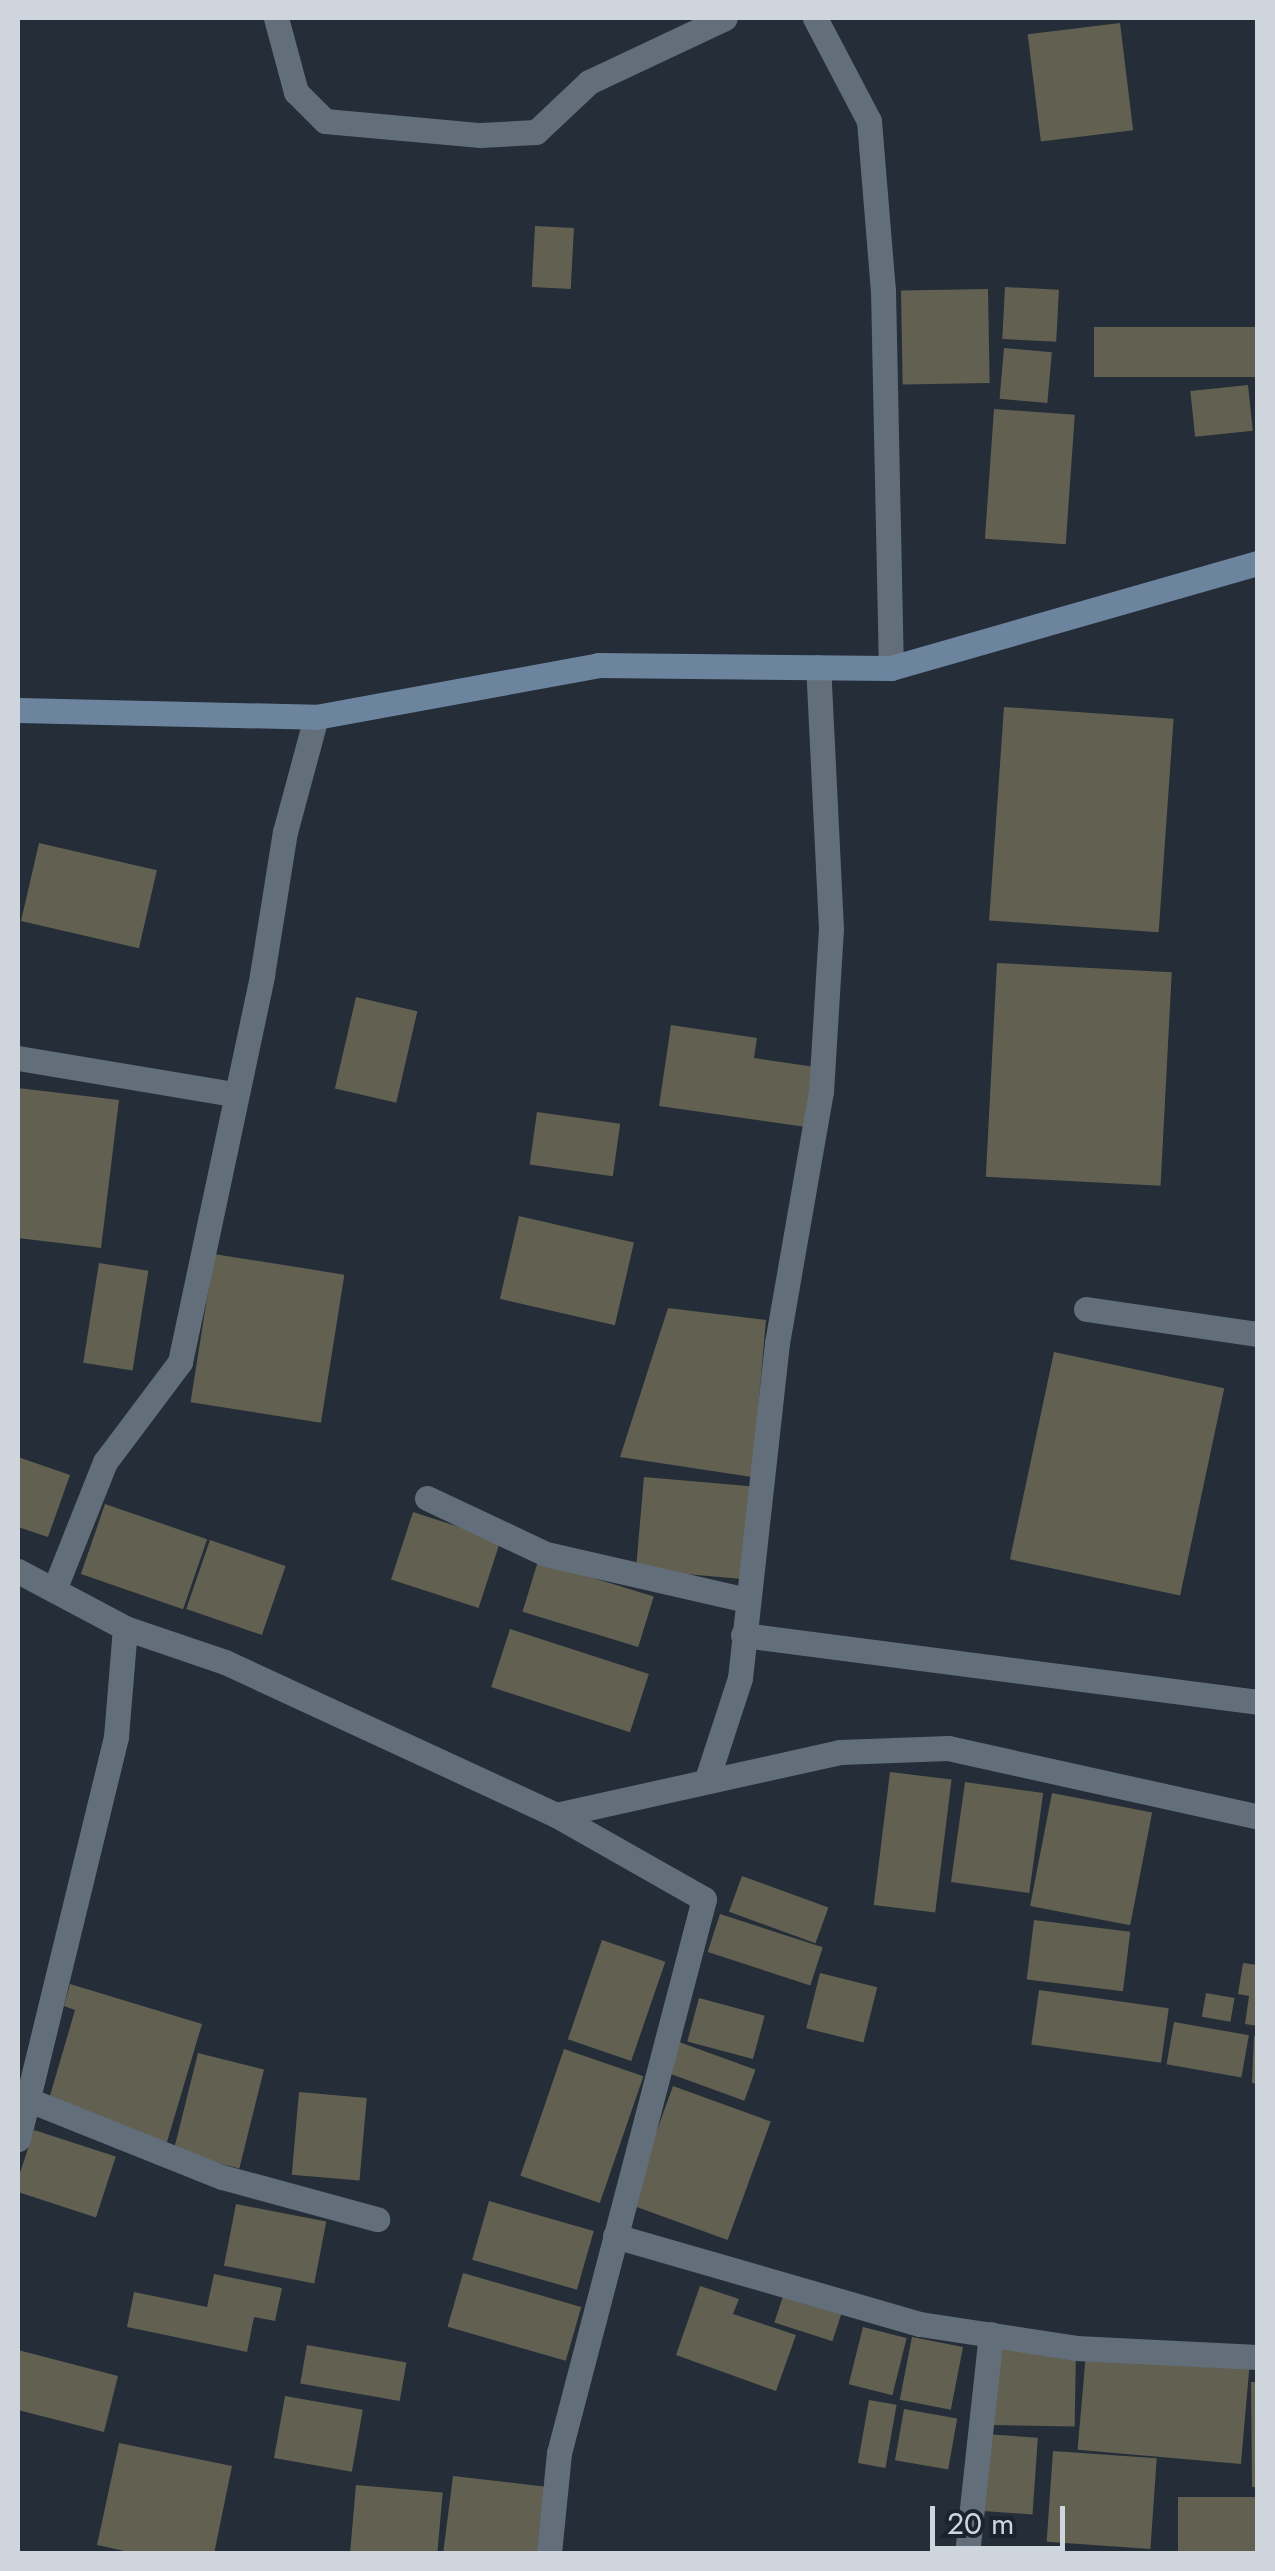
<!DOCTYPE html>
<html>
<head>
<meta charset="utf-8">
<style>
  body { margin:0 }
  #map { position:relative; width:1275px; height:2571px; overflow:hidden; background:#242d38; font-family:Jost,sans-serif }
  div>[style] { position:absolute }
  .building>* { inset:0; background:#616051; transform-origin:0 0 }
  .lane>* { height:25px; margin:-12.5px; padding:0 12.5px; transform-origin:12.5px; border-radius:12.5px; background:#636e7b }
  .street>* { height:25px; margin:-12.5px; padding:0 12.5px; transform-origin:12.5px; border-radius:12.5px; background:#636e7b }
  .secondary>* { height:25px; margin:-12.5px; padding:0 12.5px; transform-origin:12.5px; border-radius:12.5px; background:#6d849f }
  span { translate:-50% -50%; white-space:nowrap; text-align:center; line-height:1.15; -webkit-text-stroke:10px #1a232e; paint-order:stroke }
  .frame { position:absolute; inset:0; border:20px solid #cfd5dc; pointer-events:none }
  .scale { position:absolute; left:930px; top:2506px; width:135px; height:45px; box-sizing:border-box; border:5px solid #cfd5dc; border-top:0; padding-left:12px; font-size:30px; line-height:35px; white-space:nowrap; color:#cfd5dc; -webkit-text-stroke:8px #1a232e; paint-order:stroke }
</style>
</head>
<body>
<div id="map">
  <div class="building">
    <div style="left:1120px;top:23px;width:108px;height:93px;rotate:83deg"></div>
    <div style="left:535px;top:226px;width:39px;height:61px;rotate:3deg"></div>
    <div style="left:1005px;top:287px;width:54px;height:52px;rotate:3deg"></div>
    <div style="left:988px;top:289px;width:94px;height:87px;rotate:89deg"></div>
    <div style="left:1258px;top:327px;width:50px;height:164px;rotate:90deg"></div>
    <div style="left:1004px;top:348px;width:48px;height:51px;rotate:5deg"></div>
    <div style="left:1248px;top:385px;width:46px;height:58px;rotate:84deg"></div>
    <div style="left:994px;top:409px;width:81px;height:130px;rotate:4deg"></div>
    <div style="left:1004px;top:707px;width:170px;height:214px;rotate:4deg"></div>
    <div style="left:39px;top:843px;width:121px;height:80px;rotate:13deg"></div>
    <div style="left:997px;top:963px;width:175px;height:214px;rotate:3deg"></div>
    <div style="left:356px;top:997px;width:63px;height:94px;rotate:13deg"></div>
    <div style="clip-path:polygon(671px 1025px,757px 1038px,754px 1058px,822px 1068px,813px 1128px,659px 1106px)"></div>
    <div style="clip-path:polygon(18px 1088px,119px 1100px,101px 1248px,18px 1238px)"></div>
    <div style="left:537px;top:1112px;width:84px;height:53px;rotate:8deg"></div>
    <div style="left:519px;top:1216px;width:118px;height:85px;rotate:13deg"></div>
    <div style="left:214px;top:1254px;width:132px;height:150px;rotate:9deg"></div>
    <div style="left:99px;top:1263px;width:50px;height:101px;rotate:9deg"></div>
    <div style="clip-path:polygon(668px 1308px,766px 1320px,752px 1477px,620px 1457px)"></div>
    <div style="left:1054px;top:1352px;width:174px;height:212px;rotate:12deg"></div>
    <div style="clip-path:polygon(18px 1457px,70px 1475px,48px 1537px,18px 1527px)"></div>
    <div style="left:644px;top:1477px;width:110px;height:93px;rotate:5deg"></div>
    <div style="left:105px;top:1504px;width:108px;height:74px;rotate:19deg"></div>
    <div style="left:413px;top:1512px;width:92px;height:71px;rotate:18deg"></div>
    <div style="left:210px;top:1540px;width:80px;height:73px;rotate:19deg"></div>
    <div style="left:538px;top:1561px;width:121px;height:53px;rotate:17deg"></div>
    <div style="left:510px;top:1629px;width:146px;height:61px;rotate:18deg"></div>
    <div style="left:890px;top:1772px;width:62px;height:134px;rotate:7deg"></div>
    <div style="left:965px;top:1782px;width:79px;height:101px;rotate:8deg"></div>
    <div style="left:1052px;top:1793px;width:102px;height:115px;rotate:11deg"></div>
    <div style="left:742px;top:1876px;width:92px;height:38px;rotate:20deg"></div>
    <div style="left:720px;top:1914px;width:108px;height:40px;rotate:18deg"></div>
    <div style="left:1034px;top:1920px;width:97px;height:60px;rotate:7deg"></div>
    <div style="left:602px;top:1940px;width:67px;height:105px;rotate:19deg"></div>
    <div style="clip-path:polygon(1243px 1963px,1258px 1965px,1258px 2026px,1245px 2024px,1249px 1996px,1238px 1994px)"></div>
    <div style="left:820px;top:1973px;width:59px;height:57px;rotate:14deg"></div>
    <div style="clip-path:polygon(70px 1984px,202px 2024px,167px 2142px,47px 2106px,75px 2010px,64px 2006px)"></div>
    <div style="left:1039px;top:1990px;width:131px;height:55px;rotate:8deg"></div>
    <div style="left:1206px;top:1993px;width:29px;height:24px;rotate:10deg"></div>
    <div style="left:699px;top:1998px;width:68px;height:45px;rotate:15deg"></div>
    <div style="left:1174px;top:2022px;width:76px;height:43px;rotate:10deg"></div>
    <div style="clip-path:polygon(1254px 2036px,1258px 2036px,1258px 2084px,1252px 2083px)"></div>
    <div style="left:671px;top:2039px;width:90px;height:33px;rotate:20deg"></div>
    <div style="left:564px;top:2049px;width:84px;height:134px;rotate:19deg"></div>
    <div style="left:198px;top:2053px;width:68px;height:102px;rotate:14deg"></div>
    <div style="left:673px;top:2086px;width:104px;height:126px;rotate:20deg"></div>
    <div style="left:299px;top:2092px;width:68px;height:83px;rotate:5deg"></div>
    <div style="left:34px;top:2130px;width:86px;height:64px;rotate:18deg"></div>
    <div style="left:489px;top:2201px;width:109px;height:61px;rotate:16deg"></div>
    <div style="left:236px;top:2204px;width:92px;height:63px;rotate:11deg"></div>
    <div style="left:463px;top:2273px;width:123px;height:56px;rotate:16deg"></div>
    <div style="clip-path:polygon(214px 2274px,282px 2288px,275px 2321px,254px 2317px,247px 2352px,127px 2327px,134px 2292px,207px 2307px)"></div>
    <div style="clip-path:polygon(700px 2286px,739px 2299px,733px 2314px,796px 2335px,776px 2391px,676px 2355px)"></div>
    <div style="left:784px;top:2293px;width:61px;height:31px;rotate:18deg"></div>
    <div style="left:863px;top:2327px;width:45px;height:59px;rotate:14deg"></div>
    <div style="left:912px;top:2337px;width:52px;height:64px;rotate:11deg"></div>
    <div style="left:307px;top:2345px;width:101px;height:39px;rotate:10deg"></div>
    <div style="left:993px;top:2347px;width:83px;height:78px;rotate:1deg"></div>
    <div style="clip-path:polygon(18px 2350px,118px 2376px,104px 2432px,18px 2410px)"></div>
    <div style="left:1086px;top:2353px;width:164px;height:97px;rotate:5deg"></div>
    <div style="clip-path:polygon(1251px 2382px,1258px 2382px,1258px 2487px,1252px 2487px)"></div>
    <div style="left:285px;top:2396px;width:79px;height:63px;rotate:10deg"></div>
    <div style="left:869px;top:2400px;width:28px;height:64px;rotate:10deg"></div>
    <div style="left:904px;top:2409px;width:54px;height:52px;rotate:10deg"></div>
    <div style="left:985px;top:2434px;width:53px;height:77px;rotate:4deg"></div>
    <div style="clip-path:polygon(119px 2443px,232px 2466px,214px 2554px,138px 2554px,97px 2545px)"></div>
    <div style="left:1053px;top:2451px;width:104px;height:91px;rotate:4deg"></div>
    <div style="clip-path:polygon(453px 2476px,548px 2487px,540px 2554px,443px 2554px)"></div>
    <div style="left:356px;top:2485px;width:87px;height:69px;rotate:5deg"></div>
    <div style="left:1178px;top:2497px;width:80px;height:57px"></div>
  </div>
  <div class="lane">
    <div style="left:1086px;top:1309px;width:174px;rotate:8.3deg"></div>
    <div style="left:743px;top:1635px;width:519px;rotate:7.41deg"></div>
  </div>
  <div class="street">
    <div style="left:276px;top:18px;width:77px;rotate:74.9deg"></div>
    <div style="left:296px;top:92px;width:41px;rotate:45deg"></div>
    <div style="left:325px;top:121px;width:156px;rotate:5.2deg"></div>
    <div style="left:480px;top:135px;width:56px;rotate:-3.1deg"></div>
    <div style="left:536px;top:132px;width:73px;rotate:-43.3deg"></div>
    <div style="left:589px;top:82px;width:150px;rotate:-25.2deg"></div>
    <div style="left:815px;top:18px;width:116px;rotate:62.3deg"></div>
    <div style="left:869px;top:121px;width:170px;rotate:85.3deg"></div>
    <div style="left:883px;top:290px;width:378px;rotate:88.8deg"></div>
    <div style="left:18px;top:1058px;width:219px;rotate:9.5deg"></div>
    <div style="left:427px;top:1498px;width:132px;rotate:25.2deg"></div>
    <div style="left:546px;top:1554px;width:206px;rotate:12.9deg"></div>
    <div style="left:18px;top:1571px;width:121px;rotate:28deg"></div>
    <div style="left:125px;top:1628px;width:106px;rotate:18.8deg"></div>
    <div style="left:225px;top:1662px;width:365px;rotate:24.8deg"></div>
    <div style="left:556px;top:1815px;width:170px;rotate:29.6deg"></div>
    <div style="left:704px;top:1899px;width:573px;rotate:104.67deg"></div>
    <div style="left:559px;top:2453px;width:101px;rotate:95.7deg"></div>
    <div style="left:54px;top:1590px;width:138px;rotate:-68.3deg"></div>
    <div style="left:105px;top:1462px;width:125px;rotate:-53.1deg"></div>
    <div style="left:180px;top:1362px;width:396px;rotate:-78deg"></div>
    <div style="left:262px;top:975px;width:145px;rotate:-80.9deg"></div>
    <div style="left:285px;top:832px;width:119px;rotate:-74.9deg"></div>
    <div style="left:708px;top:1776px;width:103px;rotate:-71.9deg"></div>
    <div style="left:740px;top:1678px;width:337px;rotate:-83.7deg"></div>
    <div style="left:777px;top:1343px;width:255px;rotate:-80.1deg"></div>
    <div style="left:821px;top:1092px;width:163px;rotate:-86.5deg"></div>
    <div style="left:831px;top:929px;width:262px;rotate:-92.8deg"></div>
    <div style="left:556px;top:1815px;width:291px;rotate:-12.5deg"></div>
    <div style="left:840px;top:1752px;width:108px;rotate:-2.1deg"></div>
    <div style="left:948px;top:1748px;width:318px;rotate:12.5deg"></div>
    <div style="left:29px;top:2100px;width:208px;rotate:21.8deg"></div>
    <div style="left:222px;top:2177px;width:161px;rotate:15.2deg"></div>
    <div style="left:18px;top:2139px;width:414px;rotate:-76.3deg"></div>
    <div style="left:116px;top:1737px;width:109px;rotate:-85.3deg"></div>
    <div style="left:615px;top:2236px;width:317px;rotate:16.1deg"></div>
    <div style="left:920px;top:2324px;width:158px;rotate:8.7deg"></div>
    <div style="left:1076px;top:2348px;width:182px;rotate:2.8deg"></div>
    <div style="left:967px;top:2554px;width:221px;rotate:-83.8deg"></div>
  </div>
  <div class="secondary">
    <div style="left:18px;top:710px;width:298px;rotate:1.3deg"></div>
    <div style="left:316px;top:717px;width:287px;rotate:-10.4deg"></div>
    <div style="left:598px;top:665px;width:293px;rotate:0.6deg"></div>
    <div style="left:891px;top:668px;width:382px;rotate:-16deg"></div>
  </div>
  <div class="frame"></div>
  <div class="scale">20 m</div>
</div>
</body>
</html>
